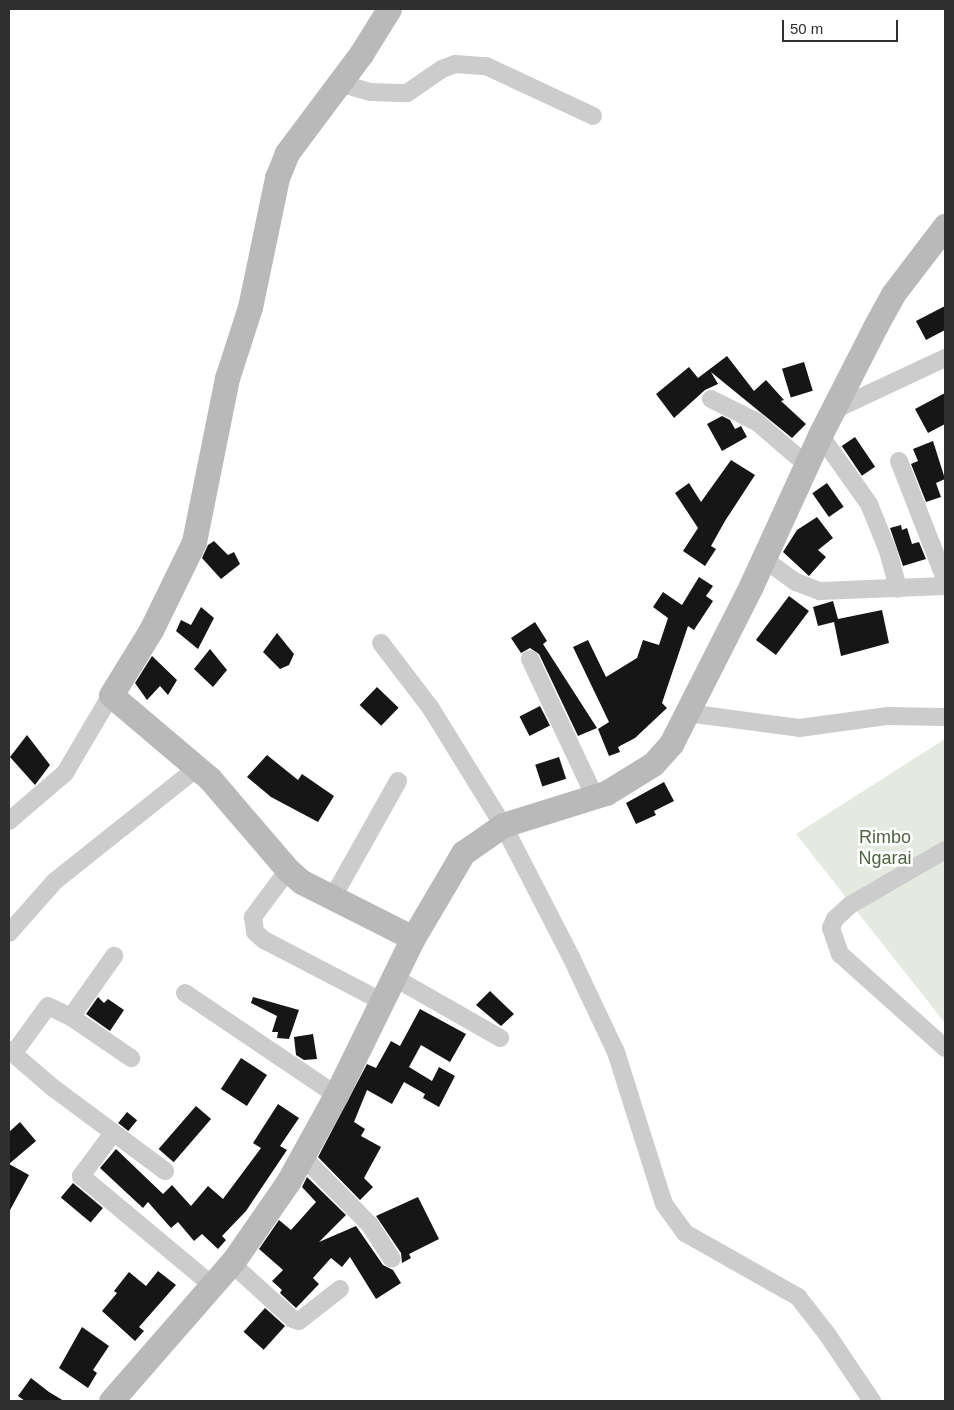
<!DOCTYPE html>
<html>
<head>
<meta charset="utf-8">
<style>
  body { margin:0 }
  #map { position:relative; width:954px; height:1410px; overflow:hidden; background:#fff; font-family:Arial,sans-serif }
  div>[style] { position:absolute }
  .green>* { inset:0; background:#e4eadf }
  .building>* { inset:0; background:#161616; transform-origin:0 0 }
  .street>* { height:18px; margin:-9px; padding:0 9px; transform-origin:9px; border-radius:9px; background:#ccc }
  .secondary>* { height:25px; margin:-12.5px; padding:0 12.5px; transform-origin:12.5px; border-radius:12.5px; background:#b9b9b9 }
  span { translate:-50% -50%; white-space:nowrap; text-align:center; line-height:1.15; -webkit-text-stroke:5px #fff; paint-order:stroke }
  .park-label { font-size:18px; color:#4f6542 }
  .frame { position:absolute; inset:0; border:10px solid #2f2f2f; pointer-events:none }
  .scale { position:absolute; left:782px; top:20px; width:116px; height:22px; box-sizing:border-box; border:2px solid #2f2f2f; border-top:0; padding-left:6px; font-size:15px; line-height:18px; white-space:nowrap; color:#2f2f2f; -webkit-text-stroke:4px #fff; paint-order:stroke }
</style>
</head>
<body>
<div id="map">
  <div class="green">
    <div style="clip-path:polygon(945px 739px,945px 1023px,796px 834px)"></div>
  </div>
  <div class="building">
    <div style="clip-path:polygon(945px 306px,945px 330px,926px 340px,916px 321px)"></div>
    <div style="clip-path:polygon(727px 356px,754px 391px,766px 380px,784px 400px,781px 401px,806px 424px,792px 438px,711px 372px,718px 384px,705px 390px,674px 418px,656px 394px,689px 367px,698px 378px)"></div>
    <div style="left:804px;top:362px;width:30px;height:23px;rotate:73deg"></div>
    <div style="clip-path:polygon(945px 393px,945px 424px,928px 433px,915px 409px)"></div>
    <div style="clip-path:polygon(722px 416px,730px 420px,735px 429px,741px 426px,747px 437px,722px 451px,707px 424px)"></div>
    <div style="left:855px;top:437px;width:36px;height:16px;rotate:56deg"></div>
    <div style="clip-path:polygon(933px 441px,945px 479px,936px 483px,941px 497px,926px 502px,911px 464px,918px 461px,913px 449px)"></div>
    <div style="clip-path:polygon(731px 460px,755px 475px,725px 521px,711px 546px,716px 549px,705px 566px,683px 551px,698px 528px,675px 493px,689px 483px,701px 502px)"></div>
    <div style="left:827px;top:483px;width:29px;height:18px;rotate:55deg"></div>
    <div style="clip-path:polygon(817px 517px,833px 538px,818px 550px,826px 557px,809px 576px,783px 552px,797px 530px)"></div>
    <div style="clip-path:polygon(901px 525px,902px 530px,907px 528px,912px 544px,919px 542px,926px 559px,903px 566px,890px 528px)"></div>
    <div style="clip-path:polygon(214px 541px,228px 555px,234px 552px,240px 564px,221px 579px,202px 558px,208px 545px)"></div>
    <div style="clip-path:polygon(699px 577px,713px 586px,706px 596px,713px 601px,694px 630px,688px 626px,662px 703px,667px 708px,635px 738px,618px 747px,620px 752px,609px 756px,598px 729px,609px 722px,573px 647px,588px 640px,606px 677px,637px 658px,643px 640px,659px 645px,668px 618px,653px 607px,663px 592px,682px 605px)"></div>
    <div style="left:789px;top:596px;width:25px;height:55px;rotate:37deg"></div>
    <div style="clip-path:polygon(833px 601px,838px 619px,882px 610px,889px 643px,841px 656px,834px 622px,818px 626px,813px 607px)"></div>
    <div style="clip-path:polygon(201px 607px,214px 618px,198px 649px,176px 631px,181px 620px,191px 625px)"></div>
    <div style="clip-path:polygon(535px 622px,547px 641px,543px 644px,597px 728px,578px 736px,539px 654px,530px 648px,521px 653px,511px 638px)"></div>
    <div style="clip-path:polygon(277px 633px,294px 654px,289px 665px,280px 669px,263px 652px)"></div>
    <div style="clip-path:polygon(210px 649px,227px 670px,213px 687px,194px 669px)"></div>
    <div style="clip-path:polygon(152px 656px,177px 680px,168px 695px,160px 686px,147px 700px,135px 683px)"></div>
    <div style="left:377px;top:687px;width:30px;height:25px;rotate:44deg"></div>
    <div style="left:540px;top:706px;width:22px;height:23px;rotate:63deg"></div>
    <div style="clip-path:polygon(27px 735px,50px 765px,35px 785px,10px 757px)"></div>
    <div style="clip-path:polygon(267px 755px,298px 780px,302px 774px,334px 796px,318px 822px,271px 797px,247px 777px)"></div>
    <div style="left:559px;top:757px;width:23px;height:25px;rotate:72deg"></div>
    <div style="clip-path:polygon(664px 782px,674px 801px,654px 811px,656px 815px,636px 824px,626px 803px)"></div>
    <div style="clip-path:polygon(490px 991px,514px 1014px,501px 1026px,476px 1005px)"></div>
    <div style="clip-path:polygon(98px 997px,104px 1003px,108px 999px,124px 1010px,110px 1031px,86px 1014px)"></div>
    <div style="clip-path:polygon(253px 997px,299px 1010px,289px 1039px,277px 1038px,278px 1032px,272px 1032px,277px 1016px,251px 1003px)"></div>
    <div style="clip-path:polygon(420px 1009px,466px 1034px,450px 1062px,421px 1045px,409px 1067px,432px 1081px,439px 1067px,455px 1076px,439px 1107px,423px 1098px,425px 1094px,404px 1082px,392px 1104px,367px 1090px,354px 1122px,365px 1129px,361px 1136px,381px 1147px,364px 1178px,373px 1187px,360px 1200px,318px 1157px,367px 1064px,376px 1068px,391px 1041px,400px 1046px)"></div>
    <div style="clip-path:polygon(313px 1034px,317px 1059px,304px 1060px,296px 1055px,294px 1037px)"></div>
    <div style="left:241px;top:1058px;width:31px;height:37px;rotate:33deg"></div>
    <div style="clip-path:polygon(278px 1104px,299px 1118px,280px 1146px,287px 1150px,246px 1211px,222px 1236px,226px 1240px,218px 1249px,202px 1234px,194px 1241px,178px 1222px,171px 1228px,148px 1202px,143px 1208px,100px 1168px,116px 1149px,163px 1194px,172px 1185px,191px 1206px,208px 1186px,223px 1199px,261px 1148px,253px 1143px)"></div>
    <div style="left:196px;top:1106px;width:20px;height:57px;rotate:41deg"></div>
    <div style="left:127px;top:1112px;width:13px;height:14px;rotate:39deg"></div>
    <div style="clip-path:polygon(20px 1122px,36px 1141px,9px 1164px,29px 1175px,9px 1212px,9px 1132px)"></div>
    <div style="clip-path:polygon(307px 1177px,346px 1215px,319px 1242px,356px 1226px,383px 1265px,393px 1270px,401px 1283px,376px 1299px,350px 1257px,342px 1267px,331px 1258px,313px 1278px,319px 1284px,296px 1308px,280px 1293px,282px 1290px,272px 1281px,283px 1270px,259px 1249px,279px 1220px,291px 1230px,316px 1202px,302px 1187px)"></div>
    <div style="left:73px;top:1183px;width:39px;height:19px;rotate:40deg"></div>
    <div style="clip-path:polygon(418px 1197px,439px 1239px,409px 1254px,411px 1258px,402px 1263px,401px 1253px,376px 1216px)"></div>
    <div style="clip-path:polygon(158px 1271px,176px 1285px,139px 1327px,144px 1331px,135px 1341px,102px 1311px,117px 1293px,114px 1291px,129px 1272px,146px 1286px)"></div>
    <div style="left:265px;top:1308px;width:27px;height:32px;rotate:42deg"></div>
    <div style="clip-path:polygon(82px 1327px,109px 1346px,93px 1370px,97px 1373px,88px 1388px,59px 1368px)"></div>
    <div style="clip-path:polygon(31px 1378px,49px 1392px,64px 1401px,25px 1401px,18px 1396px)"></div>
  </div>
  <div class="street">
    <div style="left:339px;top:83px;width:32px;rotate:16deg"></div>
    <div style="left:370px;top:92px;width:37px;rotate:2deg"></div>
    <div style="left:407px;top:93px;width:42px;rotate:-34.4deg"></div>
    <div style="left:442px;top:69px;width:14px;rotate:-21deg"></div>
    <div style="left:455px;top:64px;width:31px;rotate:4deg"></div>
    <div style="left:486px;top:66px;width:118px;rotate:25deg"></div>
    <div style="left:711px;top:399px;width:51px;rotate:26.6deg"></div>
    <div style="left:757px;top:422px;width:67px;rotate:40.8deg"></div>
    <div style="left:834px;top:410px;width:123px;rotate:-25.1deg"></div>
    <div style="left:820px;top:435px;width:85px;rotate:54.6deg"></div>
    <div style="left:869px;top:504px;width:51px;rotate:68deg"></div>
    <div style="left:888px;top:551px;width:39px;rotate:75deg"></div>
    <div style="left:899px;top:461px;width:127px;rotate:68.7deg"></div>
    <div style="left:764px;top:559px;width:39px;rotate:36deg"></div>
    <div style="left:796px;top:582px;width:26px;rotate:21deg"></div>
    <div style="left:820px;top:591px;width:125px;rotate:-2.3deg"></div>
    <div style="left:381px;top:643px;width:81px;rotate:52.6deg"></div>
    <div style="left:430px;top:707px;width:139px;rotate:58.3deg"></div>
    <div style="left:503px;top:825px;width:148px;rotate:62.7deg"></div>
    <div style="left:571px;top:957px;width:105px;rotate:64.7deg"></div>
    <div style="left:616px;top:1052px;width:159px;rotate:72.5deg"></div>
    <div style="left:664px;top:1204px;width:36px;rotate:54deg"></div>
    <div style="left:685px;top:1233px;width:130px;rotate:29.5deg"></div>
    <div style="left:798px;top:1297px;width:47px;rotate:51.9deg"></div>
    <div style="left:827px;top:1334px;width:81px;rotate:56.1deg"></div>
    <div style="left:530px;top:659px;width:153px;rotate:64.8deg"></div>
    <div style="left:687px;top:713px;width:113px;rotate:7.6deg"></div>
    <div style="left:799px;top:728px;width:90px;rotate:-7.7deg"></div>
    <div style="left:888px;top:716px;width:57px;rotate:1deg"></div>
    <div style="left:9px;top:821px;width:74px;rotate:-40.6deg"></div>
    <div style="left:65px;top:773px;width:91px;rotate:-59.5deg"></div>
    <div style="left:945px;top:850px;width:110px;rotate:149.9deg"></div>
    <div style="left:850px;top:905px;width:21px;rotate:137deg"></div>
    <div style="left:835px;top:919px;width:10px;rotate:114deg"></div>
    <div style="left:831px;top:928px;width:28px;rotate:71deg"></div>
    <div style="left:840px;top:954px;width:141px;rotate:41.8deg"></div>
    <div style="left:288px;top:870px;width:59px;rotate:126.7deg"></div>
    <div style="left:253px;top:917px;width:15px;rotate:82deg"></div>
    <div style="left:255px;top:932px;width:12px;rotate:42deg"></div>
    <div style="left:264px;top:940px;width:134px;rotate:27.5deg"></div>
    <div style="left:333px;top:897px;width:133px;rotate:-60.7deg"></div>
    <div style="left:9px;top:933px;width:69px;rotate:-48.5deg"></div>
    <div style="left:55px;top:881px;width:181px;rotate:-38.5deg"></div>
    <div style="left:395px;top:978px;width:121px;rotate:29.7deg"></div>
    <div style="left:185px;top:993px;width:182px;rotate:34deg"></div>
    <div style="left:71px;top:1017px;width:73px;rotate:34.3deg"></div>
    <div style="left:9px;top:1050px;width:57px;rotate:40.7deg"></div>
    <div style="left:52px;top:1087px;width:141px;rotate:36.6deg"></div>
    <div style="left:13px;top:1054px;width:59px;rotate:-53.9deg"></div>
    <div style="left:48px;top:1006px;width:25px;rotate:26deg"></div>
    <div style="left:71px;top:1017px;width:75px;rotate:-54.8deg"></div>
    <div style="left:113px;top:1133px;width:54px;rotate:126.7deg"></div>
    <div style="left:81px;top:1176px;width:170px;rotate:39.8deg"></div>
    <div style="left:303px;top:1157px;width:95px;rotate:45.4deg"></div>
    <div style="left:370px;top:1225px;width:40px;rotate:57.1deg"></div>
    <div style="left:231px;top:1263px;width:84px;rotate:42.1deg"></div>
    <div style="left:293px;top:1319px;width:6px;rotate:18deg"></div>
    <div style="left:299px;top:1321px;width:52px;rotate:-38deg"></div>
  </div>
  <div class="secondary">
    <div style="left:389px;top:9px;width:53px;rotate:121.9deg"></div>
    <div style="left:361px;top:54px;width:124px;rotate:126.8deg"></div>
    <div style="left:287px;top:153px;width:27px;rotate:112deg"></div>
    <div style="left:277px;top:178px;width:132px;rotate:101.8deg"></div>
    <div style="left:250px;top:307px;width:75px;rotate:107.9deg"></div>
    <div style="left:227px;top:378px;width:167px;rotate:101.4deg"></div>
    <div style="left:194px;top:542px;width:98px;rotate:116deg"></div>
    <div style="left:151px;top:630px;width:76px;rotate:121.6deg"></div>
    <div style="left:111px;top:695px;width:130px;rotate:40.3deg"></div>
    <div style="left:210px;top:779px;width:120px;rotate:49.4deg"></div>
    <div style="left:288px;top:870px;width:18px;rotate:41deg"></div>
    <div style="left:302px;top:882px;width:124px;rotate:26.8deg"></div>
    <div style="left:111px;top:1401px;width:187px;rotate:-48.9deg"></div>
    <div style="left:234px;top:1260px;width:95px;rotate:-55.3deg"></div>
    <div style="left:288px;top:1182px;width:99px;rotate:-61.1deg"></div>
    <div style="left:336px;top:1095px;width:175px;rotate:-63.9deg"></div>
    <div style="left:413px;top:938px;width:99px;rotate:-59.5deg"></div>
    <div style="left:463px;top:853px;width:49px;rotate:-35deg"></div>
    <div style="left:503px;top:825px;width:108px;rotate:-17.3deg"></div>
    <div style="left:606px;top:793px;width:55px;rotate:-31.7deg"></div>
    <div style="left:653px;top:764px;width:27px;rotate:-48deg"></div>
    <div style="left:671px;top:744px;width:177px;rotate:-63.1deg"></div>
    <div style="left:751px;top:586px;width:166px;rotate:-65.4deg"></div>
    <div style="left:820px;top:435px;width:123px;rotate:-63deg"></div>
    <div style="left:876px;top:325px;width:35px;rotate:-61deg"></div>
    <div style="left:893px;top:294px;width:86px;rotate:-52.6deg"></div>
  </div>
  <div class="park-label">
    <span style="left:885px;top:848px">Rimbo<br>Ngarai</span>
  </div>
  <div class="frame"></div>
  <div class="scale">50 m</div>
</div>
</body>
</html>
